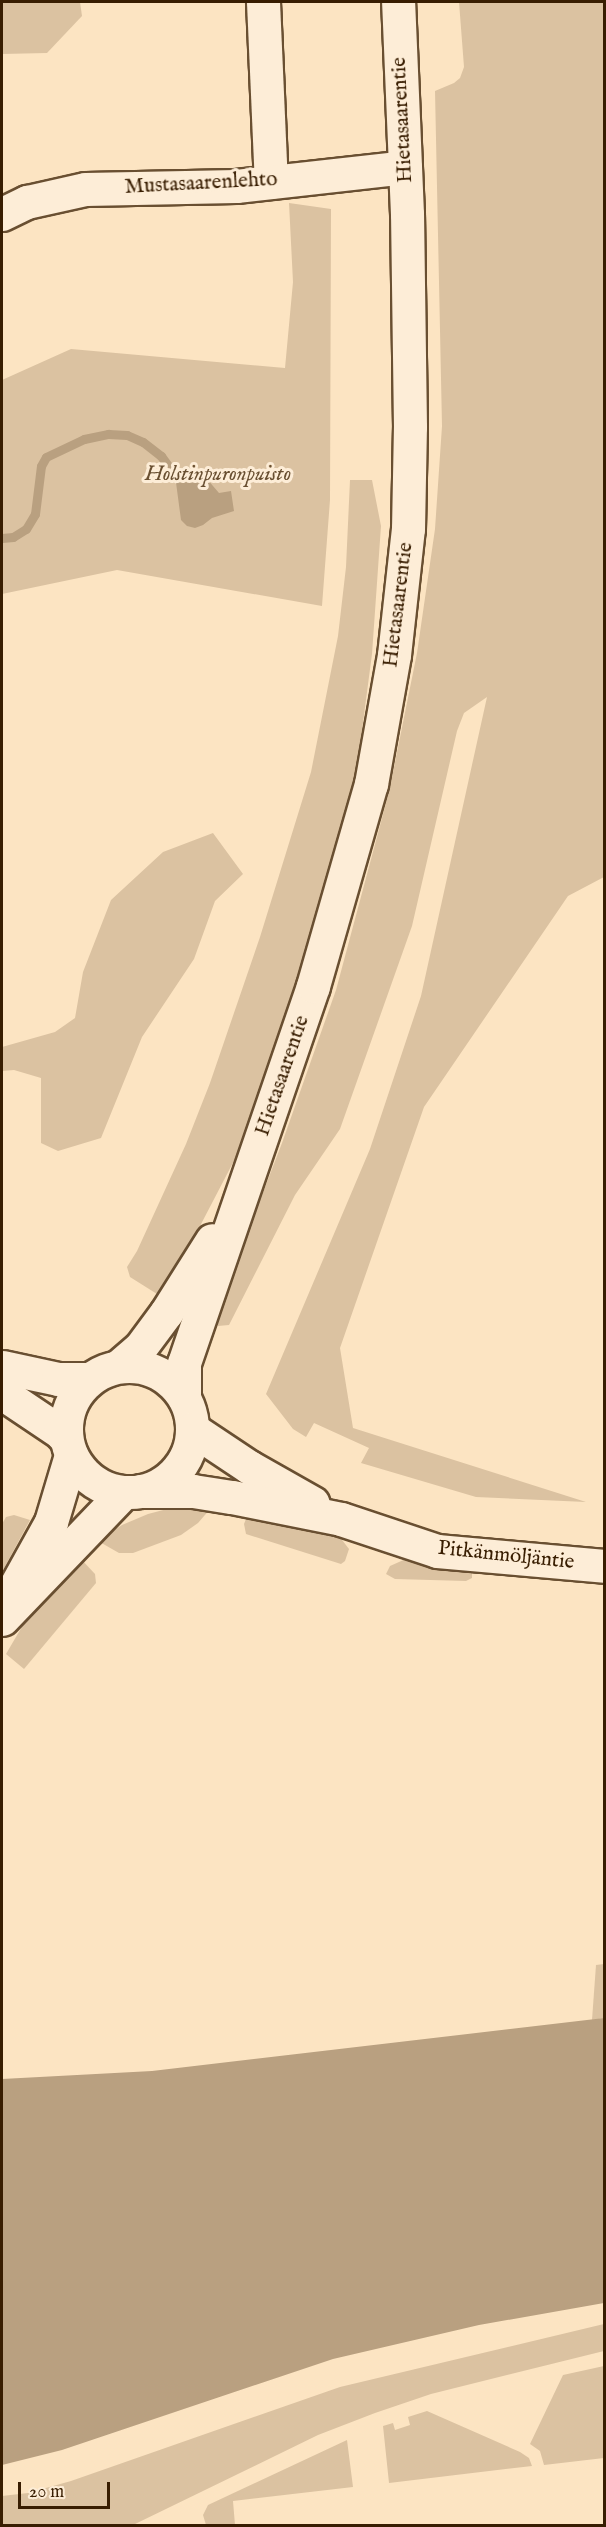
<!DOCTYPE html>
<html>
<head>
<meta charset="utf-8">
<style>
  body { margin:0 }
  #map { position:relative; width:606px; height:2527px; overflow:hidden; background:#fce4c2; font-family:"IM FELL English",serif }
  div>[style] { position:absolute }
  .green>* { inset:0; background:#dbc2a1 }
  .water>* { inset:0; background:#b9a080 }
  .stream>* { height:9px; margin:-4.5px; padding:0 4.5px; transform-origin:4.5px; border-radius:4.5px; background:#b9a080 }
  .roads { filter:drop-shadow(2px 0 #694f31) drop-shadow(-2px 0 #694f31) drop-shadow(0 2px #694f31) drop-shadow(0 -2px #694f31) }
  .street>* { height:33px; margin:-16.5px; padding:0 16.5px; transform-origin:16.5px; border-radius:16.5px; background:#fdedd7 }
  .secondary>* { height:33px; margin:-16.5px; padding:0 16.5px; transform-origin:16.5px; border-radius:16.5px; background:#fdedd7 }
  .secondary>.ring { margin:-16.5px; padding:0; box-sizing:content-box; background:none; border:33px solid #fdedd7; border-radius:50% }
  span { translate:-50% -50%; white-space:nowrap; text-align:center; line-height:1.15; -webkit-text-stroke:6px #fdedd7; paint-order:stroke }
  .street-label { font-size:21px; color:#381d01 }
  .park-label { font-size:21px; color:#694f31; font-style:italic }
  .frame { position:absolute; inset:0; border:3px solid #381d01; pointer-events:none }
  .scale { position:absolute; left:18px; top:2482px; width:92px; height:27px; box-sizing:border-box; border:3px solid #381d01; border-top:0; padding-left:8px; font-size:18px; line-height:21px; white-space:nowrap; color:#381d01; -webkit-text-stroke:4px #fdedd7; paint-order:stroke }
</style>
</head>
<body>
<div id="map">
  <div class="green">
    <div style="clip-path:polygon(2px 2px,80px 2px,82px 16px,47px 53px,2px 54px)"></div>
    <div style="clip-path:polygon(459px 2px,604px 2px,604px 877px,568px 896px,424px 1107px,340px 1348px,353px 1428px,586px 1502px,476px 1497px,361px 1463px,369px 1448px,314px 1423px,306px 1437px,293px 1429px,266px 1394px,370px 1149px,421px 996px,487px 697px,464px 713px,457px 731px,412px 926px,340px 1129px,295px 1195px,229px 1325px,218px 1326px,217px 1312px,282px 1143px,336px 990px,389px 792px,417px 653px,435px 529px,442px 426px,435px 91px,454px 83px,460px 78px,464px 67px)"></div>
    <div style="clip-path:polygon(289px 203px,331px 209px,330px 500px,322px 606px,117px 570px,2px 594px,2px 380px,71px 349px,285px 368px,293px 282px)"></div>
    <div style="clip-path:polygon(350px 480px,372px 480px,381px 526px,372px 654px,356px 776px,302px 982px,237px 1155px,187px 1251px,157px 1294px,130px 1277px,127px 1267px,137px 1251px,186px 1144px,210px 1083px,260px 937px,311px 772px,338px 636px,346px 567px)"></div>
    <div style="clip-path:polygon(213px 833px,243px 874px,215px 901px,194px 959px,142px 1037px,101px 1138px,58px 1151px,41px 1143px,41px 1078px,14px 1070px,2px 1071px,2px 1047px,55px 1032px,75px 1018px,83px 972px,111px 900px,163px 852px)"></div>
    <div style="clip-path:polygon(194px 1506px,211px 1508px,198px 1523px,181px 1535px,133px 1553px,119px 1553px,98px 1541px,122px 1525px,148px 1514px,171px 1508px)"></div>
    <div style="clip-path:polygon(248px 1514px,339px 1536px,349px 1549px,345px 1561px,341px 1564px,246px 1534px,244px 1524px)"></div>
    <div style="clip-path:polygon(14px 1515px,30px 1520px,2px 1572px,2px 1524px,6px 1517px)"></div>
    <div style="clip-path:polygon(80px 1558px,95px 1574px,96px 1583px,24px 1669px,6px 1654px,30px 1613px)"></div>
    <div style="clip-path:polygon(408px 1558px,459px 1568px,472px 1572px,472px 1578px,466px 1581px,395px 1579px,386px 1574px,390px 1566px)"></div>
    <div style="clip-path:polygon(604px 1964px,604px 2018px,592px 2020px,596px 1965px)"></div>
    <div style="clip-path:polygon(604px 2324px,604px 2351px,431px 2394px,375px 2413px,318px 2435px,133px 2525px,2px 2525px,2px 2496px,28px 2493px,71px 2481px,340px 2387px)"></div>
    <div style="clip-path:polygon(604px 2366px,604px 2458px,544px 2465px,540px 2451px,530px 2444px,563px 2375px)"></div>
    <div style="clip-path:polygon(427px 2411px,520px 2452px,529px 2458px,532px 2466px,389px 2483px,383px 2426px,393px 2423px,395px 2430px,410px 2425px,408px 2417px)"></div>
    <div style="clip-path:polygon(347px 2440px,353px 2487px,233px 2501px,235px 2525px,206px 2525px,203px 2515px,208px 2505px)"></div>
  </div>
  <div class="water">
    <div style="clip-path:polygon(175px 475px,207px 479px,219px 493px,231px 491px,234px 511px,212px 518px,203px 525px,195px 528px,187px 526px,181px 520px)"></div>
    <div style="clip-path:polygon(604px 2018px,604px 2303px,479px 2325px,333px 2359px,62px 2450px,2px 2465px,2px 2079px,152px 2071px)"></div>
  </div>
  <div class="stream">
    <div style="left:2px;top:538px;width:11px;rotate:-5deg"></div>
    <div style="left:13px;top:537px;width:15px;rotate:-32deg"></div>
    <div style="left:26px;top:529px;width:17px;rotate:-59deg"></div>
    <div style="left:35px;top:514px;width:48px;rotate:-82.9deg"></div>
    <div style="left:41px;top:466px;width:10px;rotate:-61deg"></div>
    <div style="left:46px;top:457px;width:42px;rotate:-25.3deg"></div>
    <div style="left:84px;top:439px;width:25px;rotate:-12deg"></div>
    <div style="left:108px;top:434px;width:19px;rotate:3deg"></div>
    <div style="left:127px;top:435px;width:17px;rotate:24deg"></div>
    <div style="left:143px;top:442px;width:23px;rotate:38deg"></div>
    <div style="left:161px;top:456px;width:24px;rotate:54deg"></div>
    <div style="left:175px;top:475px;width:12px;rotate:31deg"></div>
  </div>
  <div class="roads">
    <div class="street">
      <div style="left:263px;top:2px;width:180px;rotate:87.5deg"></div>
      <div style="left:2px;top:214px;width:28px;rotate:-26deg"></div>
      <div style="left:27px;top:202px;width:59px;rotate:-12.6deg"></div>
      <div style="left:85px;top:189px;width:151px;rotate:-1.1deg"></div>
      <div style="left:236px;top:186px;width:170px;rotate:-6.4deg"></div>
      <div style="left:2px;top:1367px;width:57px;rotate:12.1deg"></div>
      <div style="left:58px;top:1379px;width:31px"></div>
      <div style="left:2px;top:1393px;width:70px;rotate:33.9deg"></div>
      <div style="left:60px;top:1432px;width:9px;rotate:49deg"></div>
    </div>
    <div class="secondary">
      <div style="left:119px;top:1366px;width:28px;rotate:-41deg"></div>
      <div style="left:140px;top:1348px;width:44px;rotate:-53.4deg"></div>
      <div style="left:166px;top:1313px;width:86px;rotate:-57.8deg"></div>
      <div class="ring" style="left:66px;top:1366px;width:93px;height:93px"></div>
      <div style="left:184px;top:1397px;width:34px;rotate:-90deg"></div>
      <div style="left:184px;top:1363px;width:398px;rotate:-71.1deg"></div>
      <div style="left:313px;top:986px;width:210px;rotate:-74deg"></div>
      <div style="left:371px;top:784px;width:131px;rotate:-79.9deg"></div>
      <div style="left:394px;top:655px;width:127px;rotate:-83.7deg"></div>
      <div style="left:408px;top:529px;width:102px;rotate:-88.9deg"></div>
      <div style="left:410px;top:427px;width:213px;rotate:-90.8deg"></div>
      <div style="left:407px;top:214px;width:212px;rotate:-92.4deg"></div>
      <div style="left:192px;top:1429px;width:69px;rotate:33.7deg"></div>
      <div style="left:249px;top:1467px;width:73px;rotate:29.4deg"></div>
      <div style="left:141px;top:1491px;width:52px"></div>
      <div style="left:193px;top:1491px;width:39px;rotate:9deg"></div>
      <div style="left:232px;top:1497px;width:111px;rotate:11.4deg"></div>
      <div style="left:341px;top:1519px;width:101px;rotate:18.4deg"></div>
      <div style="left:437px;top:1551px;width:168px;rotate:5.1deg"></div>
      <div style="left:16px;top:1585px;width:72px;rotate:-60.9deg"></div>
      <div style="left:51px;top:1522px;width:70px;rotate:-73.4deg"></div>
      <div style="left:2px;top:1619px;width:176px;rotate:-46.2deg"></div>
    </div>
  </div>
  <div class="street-label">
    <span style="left:403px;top:120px;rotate:-93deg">Hietasaarentie</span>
    <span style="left:201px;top:184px;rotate:-3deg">Mustasaarenlehto</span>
    <span style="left:399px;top:605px;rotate:-83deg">Hietasaarentie</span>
    <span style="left:283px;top:1076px;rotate:-71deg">Hietasaarentie</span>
    <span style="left:506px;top:1556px;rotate:6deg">Pitkänmöljäntie</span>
  </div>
  <div class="park-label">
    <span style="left:218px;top:475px">Holstinpuronpuisto</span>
  </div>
  <div class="frame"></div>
  <div class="scale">20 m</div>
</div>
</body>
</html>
